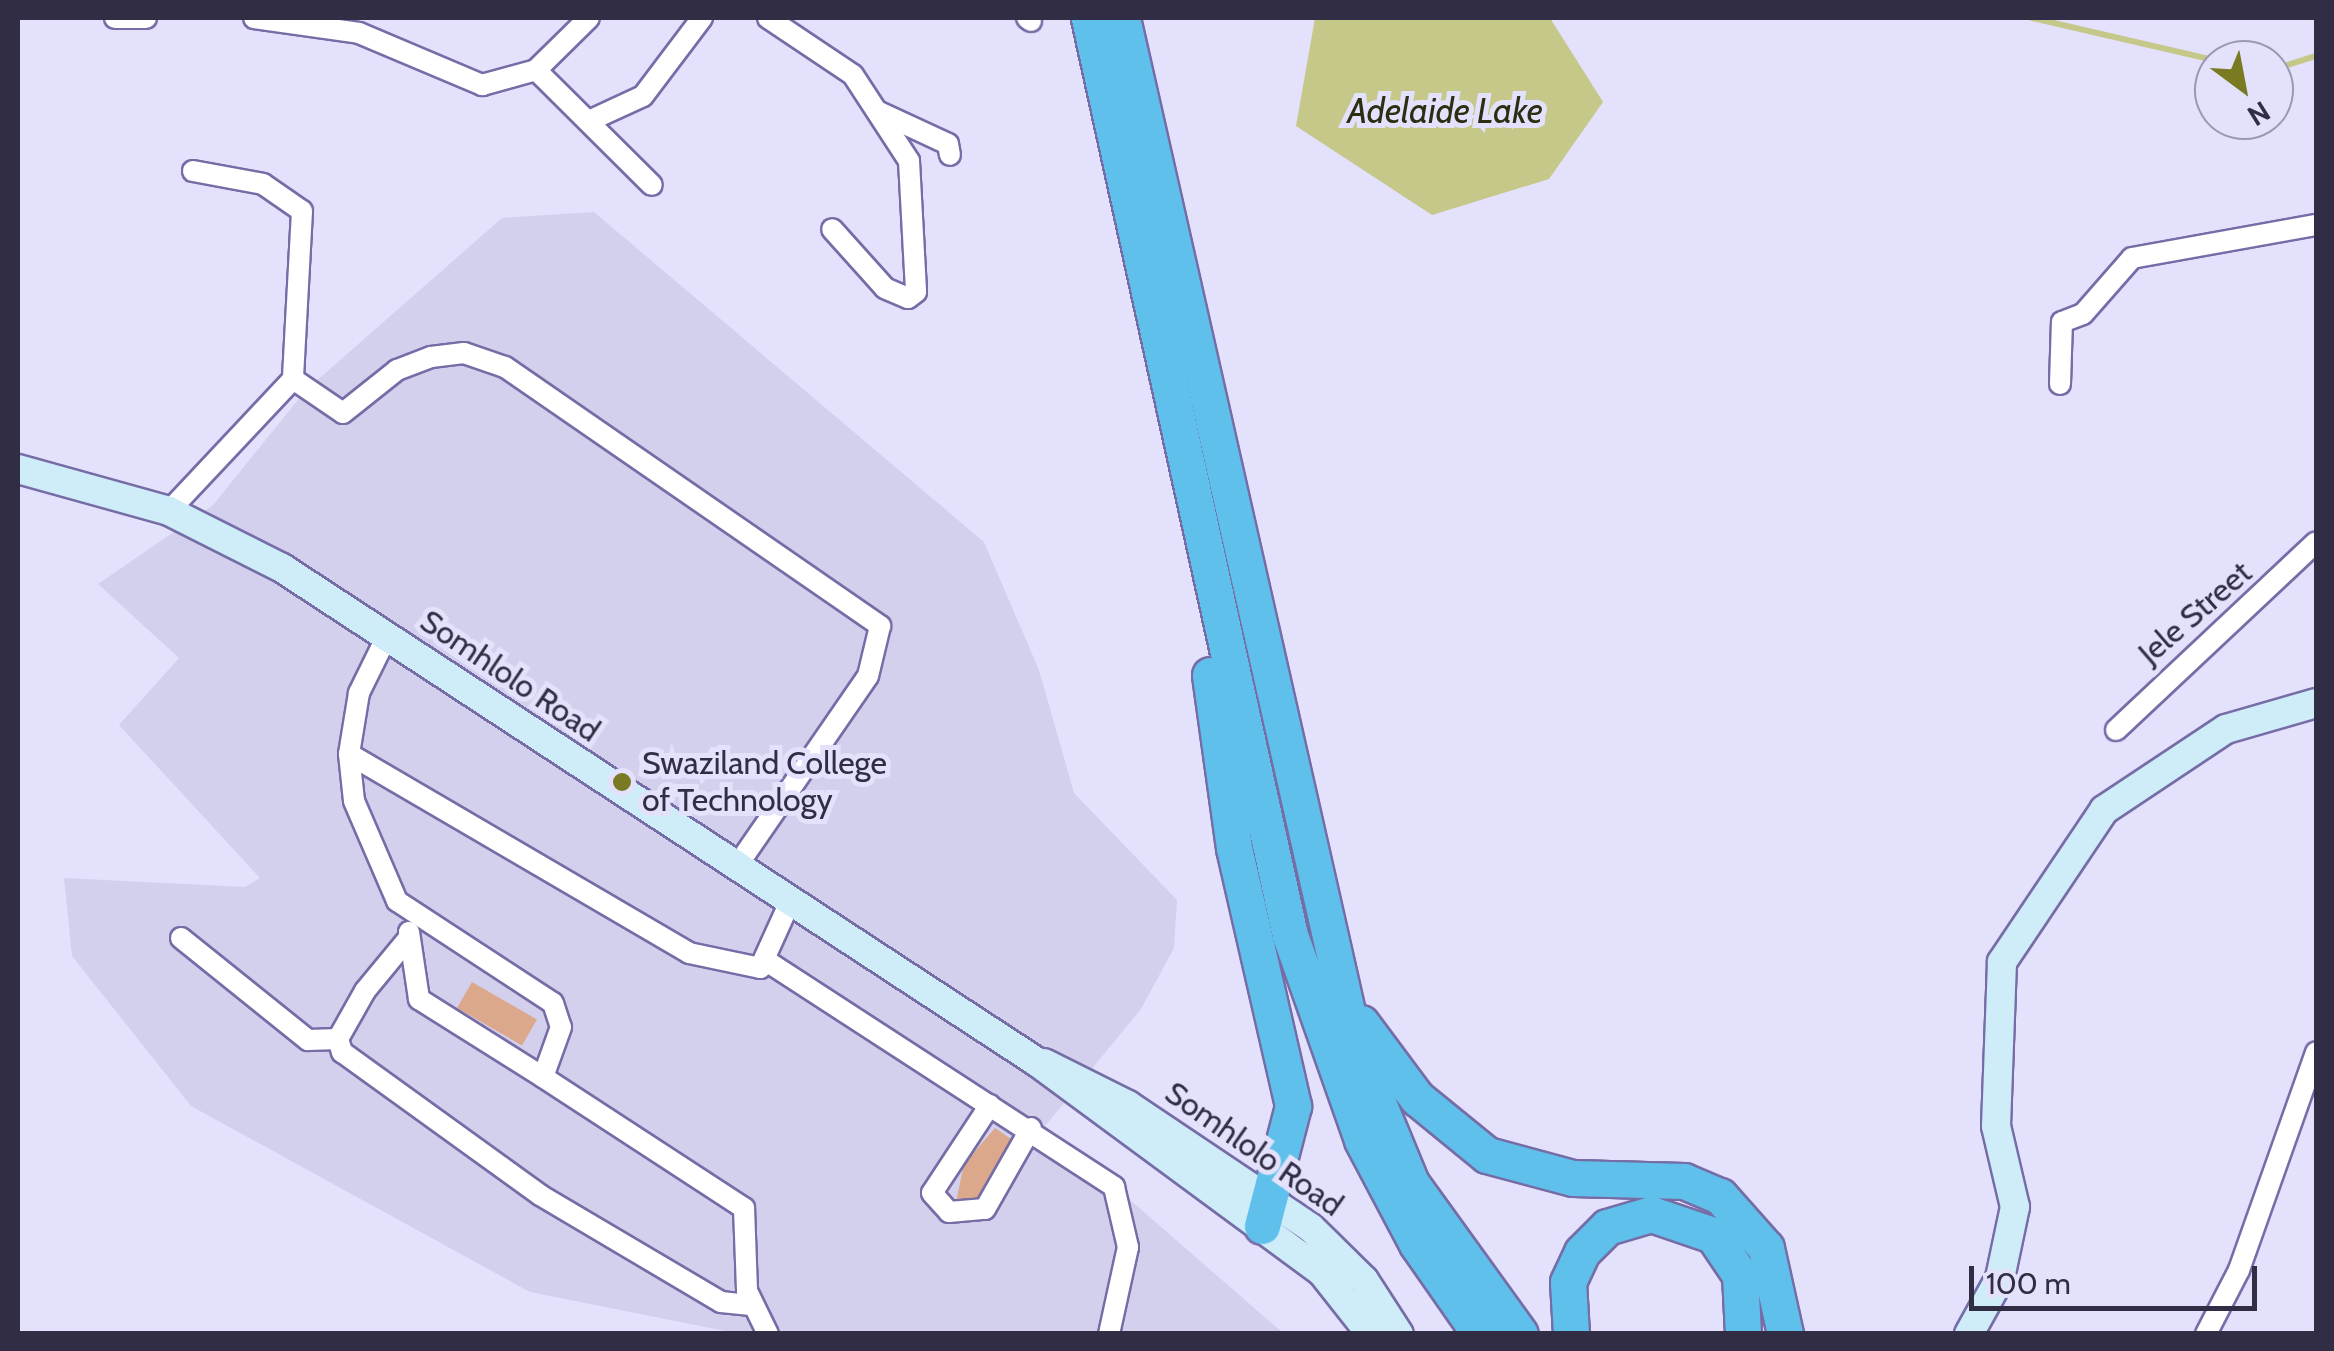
<!DOCTYPE html>
<html>
<head>
<meta charset="utf-8">
<style>
  body { margin:0 }
  #map { position:relative; width:2334px; height:1351px; overflow:hidden; background:#e3e1fb; font-family:Cabin,sans-serif }
  div>[style] { position:absolute }
  .built>* { inset:0; background:#d3d0ed }
  .green>* { inset:0; background:#dba88b; transform-origin:0 0 }
  .water>* { inset:0; background:#c5c889 }
  .stream>* { height:6px; margin:-3px; padding:0 3px; transform-origin:3px; border-radius:3px; background:#c5c889 }
  .roads { filter:drop-shadow(2px 0 #766da7) drop-shadow(-2px 0 #766da7) drop-shadow(0 2px #766da7) drop-shadow(0 -2px #766da7) }
  .street>* { height:20px; margin:-10px; padding:0 10px; transform-origin:10px; border-radius:10px; background:#fff }
  .secondary>* { height:28px; margin:-14px; padding:0 14px; transform-origin:14px; border-radius:14px; background:#cfecf9 }
  .highway>* { height:35px; margin:-17.5px; padding:0 17.5px; transform-origin:17.5px; border-radius:17.5px; background:#60c0ec }
  .dots>* { width:28px; height:28px; translate:-50% -50%; box-sizing:border-box; border:5px solid #e3e1fb; border-radius:50% }
  span { translate:-50% -50%; white-space:nowrap; text-align:center; line-height:1.15; -webkit-text-stroke:10px #e3e1fb; paint-order:stroke }
  .street-label { font-size:32px; color:#302d45 }
  .poi-label { font-size:32px; color:#302d45 }
  .left { translate:0 -50%; text-align:left }
  .water-label { font-size:35px; color:#2c2d11; font-style:italic }
  .frame { position:absolute; inset:0; border:20px solid #302d45; pointer-events:none }
  .north { position:absolute; left:2194px; top:40px; width:100px; height:100px; box-sizing:border-box; background:#e3e1fb; border:2px solid #9b99b2; border-radius:50%; rotate:148deg; font-size:28px; font-weight:700; line-height:40px; text-align:center; color:#302d45 }
  .north::after { content:''; display:block; margin:auto; width:35px; height:45px; background:#797a22; clip-path:polygon(50% 0,100% 100%,50% 72%,0 100%) }
  .scale { position:absolute; left:1969px; top:1266px; width:288px; height:45px; box-sizing:border-box; border:5px solid #302d45; border-top:0; padding-left:12px; font-size:30px; line-height:35px; white-space:nowrap; color:#302d45; -webkit-text-stroke:8px #e3e1fb; paint-order:stroke }
</style>
</head>
<body>
<div id="map">
  <div class="built">
    <div style="clip-path:polygon(594px 212px,984px 542px,1039px 670px,1074px 793px,1177px 900px,1174px 948px,1141px 1009px,1045px 1126px,1283px 1333px,735px 1333px,530px 1292px,191px 1106px,72px 956px,64px 878px,245px 887px,260px 878px,119px 725px,179px 658px,98px 584px,213px 505px,306px 390px,502px 218px)"></div>
  </div>
  <div class="green">
    <div style="left:472px;top:982px;width:75px;height:30px;rotate:30deg"></div>
    <div style="clip-path:polygon(995px 1128px,1020px 1145px,982px 1202px,955px 1207px,964px 1164px)"></div>
  </div>
  <div class="water">
    <div style="clip-path:polygon(1315px 18px,1550px 18px,1603px 102px,1549px 179px,1432px 215px,1296px 126px)"></div>
  </div>
  <div class="stream">
    <div style="left:2032px;top:18px;width:187px;rotate:13deg"></div>
    <div style="left:2274px;top:69px;width:44px;rotate:-17.2deg"></div>
  </div>
  <div class="roads">
    <div class="street">
      <div style="left:115px;top:18px;width:31px"></div>
      <div style="left:254px;top:18px;width:106px;rotate:8.1deg"></div>
      <div style="left:359px;top:33px;width:134px;rotate:22.9deg"></div>
      <div style="left:482px;top:85px;width:56px;rotate:-15.5deg"></div>
      <div style="left:536px;top:70px;width:74px;rotate:-44.5deg"></div>
      <div style="left:768px;top:18px;width:102px;rotate:33.8deg"></div>
      <div style="left:853px;top:75px;width:103px;rotate:56.9deg"></div>
      <div style="left:909px;top:161px;width:131px;rotate:86.9deg"></div>
      <div style="left:916px;top:292px;width:10px;rotate:143deg"></div>
      <div style="left:908px;top:298px;width:25px;rotate:-157deg"></div>
      <div style="left:885px;top:288px;width:79px;rotate:-131.9deg"></div>
      <div style="left:1027px;top:18px;width:5px;rotate:37deg"></div>
      <div style="left:536px;top:70px;width:163px;rotate:44.8deg"></div>
      <div style="left:877px;top:111px;width:78px;rotate:24.9deg"></div>
      <div style="left:948px;top:144px;width:11px;rotate:80deg"></div>
      <div style="left:591px;top:120px;width:57px;rotate:-24.8deg"></div>
      <div style="left:643px;top:96px;width:98px;rotate:-52.9deg"></div>
      <div style="left:193px;top:171px;width:71px;rotate:10.5deg"></div>
      <div style="left:263px;top:184px;width:47px;rotate:34.7deg"></div>
      <div style="left:302px;top:211px;width:168px;rotate:93.1deg"></div>
      <div style="left:2060px;top:384px;width:62px;rotate:-88.2deg"></div>
      <div style="left:2062px;top:322px;width:22px;rotate:-21deg"></div>
      <div style="left:2083px;top:314px;width:74px;rotate:-48.8deg"></div>
      <div style="left:2132px;top:258px;width:187px;rotate:-10.2deg"></div>
      <div style="left:169px;top:511px;width:181px;rotate:-46.8deg"></div>
      <div style="left:293px;top:379px;width:60px;rotate:34.2deg"></div>
      <div style="left:343px;top:413px;width:69px;rotate:-38.5deg"></div>
      <div style="left:397px;top:370px;width:36px;rotate:-21deg"></div>
      <div style="left:431px;top:357px;width:33px;rotate:-7deg"></div>
      <div style="left:464px;top:353px;width:43px;rotate:18.9deg"></div>
      <div style="left:505px;top:367px;width:456px;rotate:34.6deg"></div>
      <div style="left:880px;top:626px;width:51px;rotate:103.5deg"></div>
      <div style="left:868px;top:676px;width:232px;rotate:124.6deg"></div>
      <div style="left:387px;top:636px;width:64px;rotate:116.2deg"></div>
      <div style="left:359px;top:693px;width:62px;rotate:99.3deg"></div>
      <div style="left:349px;top:754px;width:47px;rotate:83.9deg"></div>
      <div style="left:354px;top:801px;width:109px;rotate:66.7deg"></div>
      <div style="left:397px;top:901px;width:186px;rotate:33.2deg"></div>
      <div style="left:553px;top:1003px;width:25px;rotate:72deg"></div>
      <div style="left:561px;top:1027px;width:53px;rotate:109.8deg"></div>
      <div style="left:543px;top:1077px;width:240px;rotate:33.1deg"></div>
      <div style="left:744px;top:1208px;width:83px;rotate:87.9deg"></div>
      <div style="left:747px;top:1291px;width:48px;rotate:64deg"></div>
      <div style="left:2116px;top:730px;width:274px;rotate:-43.2deg"></div>
      <div style="left:349px;top:754px;width:394px;rotate:30.3deg"></div>
      <div style="left:689px;top:953px;width:73px;rotate:11.9deg"></div>
      <div style="left:760px;top:968px;width:72px;rotate:-65.6deg"></div>
      <div style="left:409px;top:932px;width:68px;rotate:81.5deg"></div>
      <div style="left:419px;top:999px;width:146px;rotate:32.2deg"></div>
      <div style="left:181px;top:938px;width:163px;rotate:38.8deg"></div>
      <div style="left:308px;top:1040px;width:30px;rotate:-2deg"></div>
      <div style="left:407px;top:940px;width:66px;rotate:129.5deg"></div>
      <div style="left:365px;top:991px;width:55px;rotate:119.4deg"></div>
      <div style="left:338px;top:1039px;width:14px;rotate:73deg"></div>
      <div style="left:342px;top:1052px;width:244px;rotate:35.8deg"></div>
      <div style="left:540px;top:1195px;width:210px;rotate:30.6deg"></div>
      <div style="left:721px;top:1302px;width:30px;rotate:6deg"></div>
      <div style="left:768px;top:962px;width:413px;rotate:33deg"></div>
      <div style="left:1114px;top:1187px;width:62px;rotate:76.9deg"></div>
      <div style="left:1128px;top:1247px;width:89px;rotate:102.3deg"></div>
      <div style="left:990px;top:1105px;width:105px;rotate:123.4deg"></div>
      <div style="left:932px;top:1193px;width:25px;rotate:48deg"></div>
      <div style="left:949px;top:1212px;width:36px;rotate:-5deg"></div>
      <div style="left:985px;top:1209px;width:93px;rotate:-60.4deg"></div>
      <div style="left:2206px;top:1334px;width:72px;rotate:-62.7deg"></div>
      <div style="left:2239px;top:1270px;width:231px;rotate:-70.5deg"></div>
    </div>
    <div class="secondary">
      <div style="left:18px;top:469px;width:157px;rotate:15.5deg"></div>
      <div style="left:169px;top:511px;width:127px;rotate:26.8deg"></div>
      <div style="left:282px;top:568px;width:902px;rotate:33.2deg"></div>
      <div style="left:1037px;top:1062px;width:354px;rotate:36.4deg"></div>
      <div style="left:1322px;top:1272px;width:79px;rotate:51.7deg"></div>
      <div style="left:1044px;top:1063px;width:94px;rotate:26.6deg"></div>
      <div style="left:1128px;top:1105px;width:220px;rotate:33.9deg"></div>
      <div style="left:1311px;top:1228px;width:74px;rotate:44.5deg"></div>
      <div style="left:1364px;top:1280px;width:64px;rotate:57.1deg"></div>
      <div style="left:1969px;top:1334px;width:64px;rotate:-61deg"></div>
      <div style="left:2000px;top:1278px;width:73px;rotate:-78.1deg"></div>
      <div style="left:2015px;top:1207px;width:83px;rotate:-103.2deg"></div>
      <div style="left:1996px;top:1126px;width:164px;rotate:-87.9deg"></div>
      <div style="left:2002px;top:962px;width:183px;rotate:-56.1deg"></div>
      <div style="left:2104px;top:810px;width:146px;rotate:-33.6deg"></div>
      <div style="left:2226px;top:729px;width:94px;rotate:-16.1deg"></div>
    </div>
    <div class="highway">
      <div style="left:1089px;top:18px;width:939px;rotate:77.64deg"></div>
      <div style="left:1290px;top:935px;width:217px;rotate:70.6deg"></div>
      <div style="left:1362px;top:1140px;width:118px;rotate:62.1deg"></div>
      <div style="left:1417px;top:1244px;width:110px;rotate:55deg"></div>
      <div style="left:1122px;top:18px;width:1055px;rotate:77.24deg"></div>
      <div style="left:1355px;top:1047px;width:147px;rotate:67.6deg"></div>
      <div style="left:1411px;top:1183px;width:186px;rotate:54.2deg"></div>
      <div style="left:1210px;top:675px;width:175px;rotate:82.1deg"></div>
      <div style="left:1234px;top:848px;width:265px;rotate:77.1deg"></div>
      <div style="left:1293px;top:1106px;width:124px;rotate:104.5deg"></div>
      <div style="left:1361px;top:1023px;width:94px;rotate:53.3deg"></div>
      <div style="left:1417px;top:1098px;width:90px;rotate:39.2deg"></div>
      <div style="left:1487px;top:1155px;width:89px;rotate:15deg"></div>
      <div style="left:1573px;top:1178px;width:111px;rotate:1.5deg"></div>
      <div style="left:1684px;top:1181px;width:39px;rotate:23deg"></div>
      <div style="left:1720px;top:1196px;width:69px;rotate:48.5deg"></div>
      <div style="left:1766px;top:1248px;width:88px;rotate:77.5deg"></div>
      <div style="left:1571px;top:1334px;width:52px;rotate:-93.3deg"></div>
      <div style="left:1568px;top:1282px;width:33px;rotate:-65deg"></div>
      <div style="left:1582px;top:1252px;width:35px;rotate:-45deg"></div>
      <div style="left:1607px;top:1227px;width:46px;rotate:-16.5deg"></div>
      <div style="left:1651px;top:1214px;width:65px;rotate:18.7deg"></div>
      <div style="left:1713px;top:1235px;width:48px;rotate:56deg"></div>
      <div style="left:1740px;top:1275px;width:59px;rotate:87.1deg"></div>
    </div>
  </div>
  <div class="dots">
    <div style="left:622px;top:782px;background:#797a22"></div>
  </div>
  <div class="street-label">
    <span style="left:2195px;top:613px;rotate:-41deg">Jele Street</span>
    <span style="left:510px;top:676px;rotate:34deg">Somhlolo Road</span>
    <span style="left:1254px;top:1149px;rotate:35deg">Somhlolo Road</span>
  </div>
  <div class="poi-label">
    <span class="left" style="left:642px;top:782px">Swaziland College<br>of Technology</span>
  </div>
  <div class="water-label">
    <span style="left:1445px;top:111px">Adelaide Lake</span>
  </div>
  <div class="frame"></div>
  <div class="north">N</div>
  <div class="scale">100 m</div>
</div>
</body>
</html>
